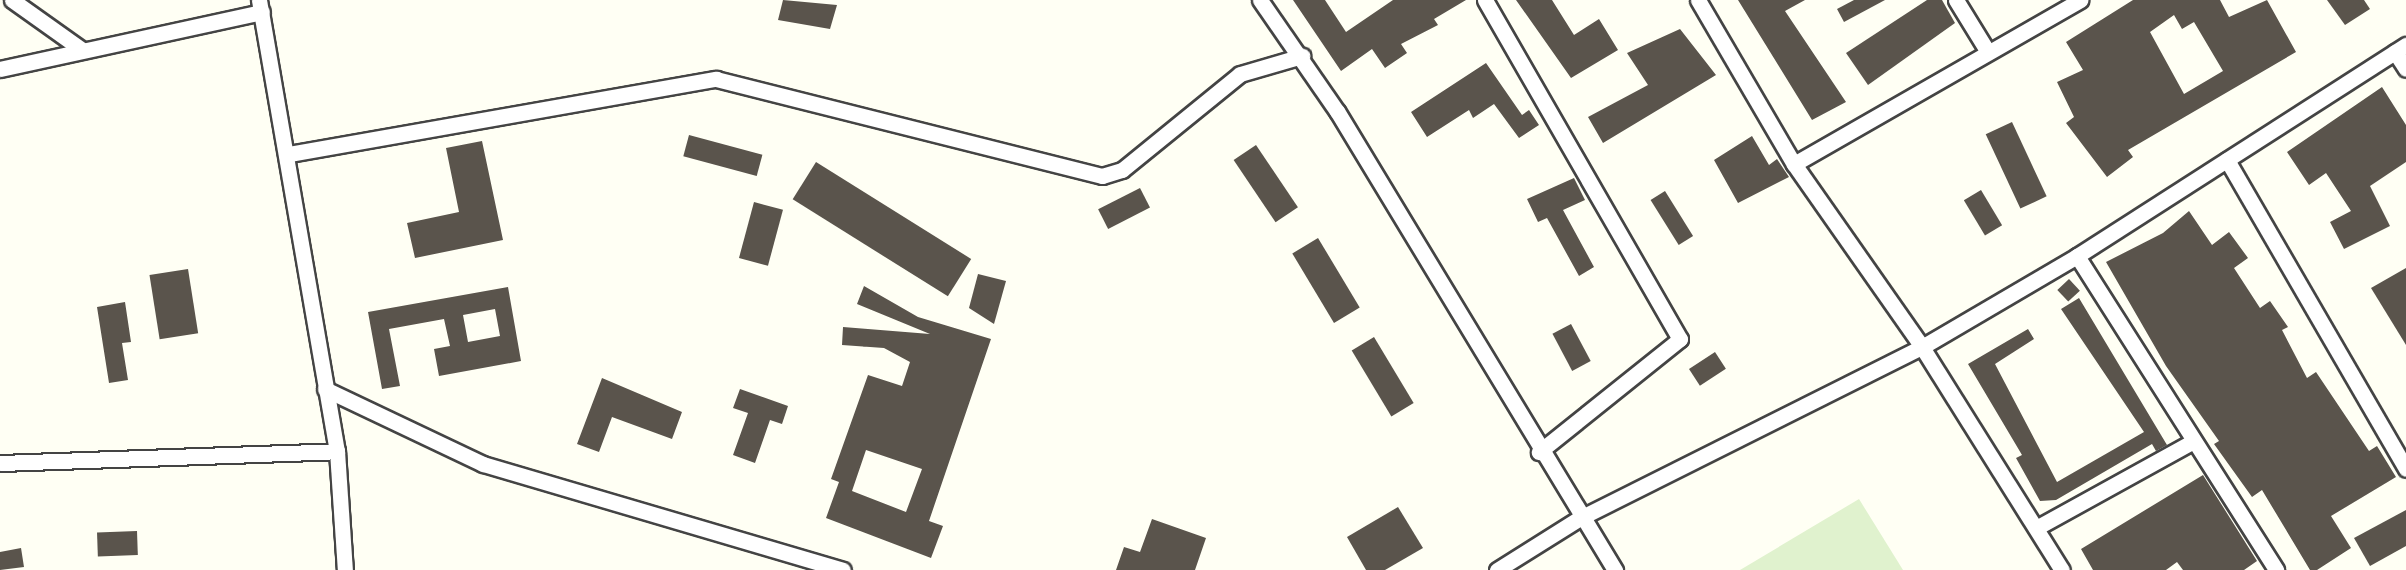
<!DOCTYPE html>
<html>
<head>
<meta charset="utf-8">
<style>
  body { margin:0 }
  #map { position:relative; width:2406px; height:570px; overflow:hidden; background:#fffff4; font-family:Merriweather,serif }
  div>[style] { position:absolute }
  .pitch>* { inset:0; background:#e0f2ce }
  .building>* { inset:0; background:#5a544c; transform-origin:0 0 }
  .roads { filter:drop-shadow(2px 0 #444) drop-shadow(-2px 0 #444) drop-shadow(0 2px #444) drop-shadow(0 -2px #444) }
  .minor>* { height:15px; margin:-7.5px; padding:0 7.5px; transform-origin:7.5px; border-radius:7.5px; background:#fff }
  span { translate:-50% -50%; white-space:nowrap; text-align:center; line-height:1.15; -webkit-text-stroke:6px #fff; paint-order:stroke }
</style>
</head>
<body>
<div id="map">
  <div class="pitch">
    <div style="clip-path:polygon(1859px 499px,1903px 570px,1740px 570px)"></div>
  </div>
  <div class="building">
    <div style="clip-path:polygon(783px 0,837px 5px,830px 29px,778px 20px)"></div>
    <div style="clip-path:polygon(1293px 0,1325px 0,1346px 32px,1393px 0,1466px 0,1434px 19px,1438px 25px,1401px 44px,1407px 53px,1385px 68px,1372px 49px,1341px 71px)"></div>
    <div style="clip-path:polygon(1516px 0,1552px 0,1574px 35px,1599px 19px,1618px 50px,1571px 78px)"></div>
    <div style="clip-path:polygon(1738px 0,1805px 0,1785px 11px,1846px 102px,1812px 120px)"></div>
    <div style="clip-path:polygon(1854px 0,1885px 0,1844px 22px,1837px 9px)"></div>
    <div style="clip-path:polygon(1927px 0,1942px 0,1955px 23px,1868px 85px,1846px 53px)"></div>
    <div style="clip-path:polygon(evenodd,2133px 0,2220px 0,2229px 17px,2267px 0,2296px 52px,2128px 150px,2133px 157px,2107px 177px,2066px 123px,2074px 117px,2057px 82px,2083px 70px,2066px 42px,2133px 0,2174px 15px,2182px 29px,2194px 22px,2223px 71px,2184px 94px,2150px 32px,2174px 15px)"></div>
    <div style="clip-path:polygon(2327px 0,2364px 0,2370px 9px,2345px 25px)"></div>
    <div style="clip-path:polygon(1680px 29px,1716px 75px,1603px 143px,1588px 117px,1648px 85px,1627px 53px)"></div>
    <div style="clip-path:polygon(1486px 63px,1522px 115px,1529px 110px,1539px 125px,1519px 138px,1494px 104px,1473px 118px,1469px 110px,1427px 137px,1411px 112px)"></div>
    <div style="clip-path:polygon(2382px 87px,2406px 125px,2406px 162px,2370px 186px,2390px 226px,2344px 249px,2330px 222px,2351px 211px,2326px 173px,2309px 185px,2287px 152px)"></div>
    <div style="left:2012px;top:122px;width:82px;height:29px;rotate:65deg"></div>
    <div style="left:689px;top:135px;width:76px;height:22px;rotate:15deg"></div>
    <div style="clip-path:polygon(1752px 136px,1769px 165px,1777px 159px,1789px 177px,1738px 203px,1714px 160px)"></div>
    <div style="clip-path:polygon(482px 141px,503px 240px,415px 258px,407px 223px,459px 212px,446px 148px)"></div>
    <div style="left:1256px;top:145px;width:75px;height:27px;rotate:56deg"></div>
    <div style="left:816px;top:162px;width:183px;height:44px;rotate:32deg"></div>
    <div style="clip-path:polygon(1574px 178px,1585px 200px,1563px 210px,1594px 267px,1579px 276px,1547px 218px,1538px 222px,1527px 199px)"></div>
    <div style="left:1140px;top:188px;width:22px;height:47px;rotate:63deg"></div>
    <div style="left:1981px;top:190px;width:41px;height:20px;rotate:59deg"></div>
    <div style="left:1665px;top:191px;width:53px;height:17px;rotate:58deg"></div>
    <div style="left:754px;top:202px;width:30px;height:58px;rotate:15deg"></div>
    <div style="clip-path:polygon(2189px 211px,2212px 245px,2229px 232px,2248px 258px,2234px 268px,2260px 308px,2270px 301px,2288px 327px,2282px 330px,2307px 378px,2316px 372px,2369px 451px,2377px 446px,2396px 477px,2331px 516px,2351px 548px,2317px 570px,2310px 570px,2262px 490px,2252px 497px,2214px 444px,2219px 441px,2166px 366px,2106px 262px,2163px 233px)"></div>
    <div style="left:1318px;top:238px;width:81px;height:30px;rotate:59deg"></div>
    <div style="clip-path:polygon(2406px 268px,2406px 345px,2371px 288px)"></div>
    <div style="left:188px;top:269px;width:65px;height:39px;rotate:81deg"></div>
    <div style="clip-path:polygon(978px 274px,1006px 281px,994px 324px,969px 308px)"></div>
    <div style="left:2069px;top:279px;width:16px;height:16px;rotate:47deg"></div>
    <div style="clip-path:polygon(evenodd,864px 286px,918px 317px,991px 339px,929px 521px,943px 526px,931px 558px,826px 518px,839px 482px,831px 479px,868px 375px,902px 386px,910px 362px,884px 348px,842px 345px,843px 327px,930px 334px,857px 304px,864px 286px,866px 450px,922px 469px,906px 512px,852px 491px,866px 450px)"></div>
    <div style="clip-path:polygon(evenodd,508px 287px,521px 361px,439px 376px,434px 349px,450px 346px,444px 319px,389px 329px,400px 386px,382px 389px,368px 312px,508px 287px,495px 309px,500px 336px,468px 342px,463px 315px,495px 309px)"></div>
    <div style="clip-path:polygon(2079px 298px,2167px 445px,2156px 451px,2152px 444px,2056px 500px,2040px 501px,2016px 458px,2022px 455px,1968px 364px,2028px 329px,2034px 339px,1995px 364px,2057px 482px,2144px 432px,2061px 309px)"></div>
    <div style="clip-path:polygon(125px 302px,131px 342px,122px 343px,128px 380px,109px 383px,97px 307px)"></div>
    <div style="left:1571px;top:324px;width:42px;height:21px;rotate:62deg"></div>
    <div style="left:1374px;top:337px;width:77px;height:26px;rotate:59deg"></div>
    <div style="left:1715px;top:352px;width:20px;height:31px;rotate:57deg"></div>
    <div style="clip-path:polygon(602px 378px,682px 412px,672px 439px,612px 417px,599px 452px,577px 444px)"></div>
    <div style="clip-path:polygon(740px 389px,788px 406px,782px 424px,770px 420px,755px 463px,733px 455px,748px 413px,733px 408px)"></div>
    <div style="clip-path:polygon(2203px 475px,2257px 561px,2244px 570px,2183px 570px,2177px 562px,2166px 570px,2093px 570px,2081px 549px)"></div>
    <div style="clip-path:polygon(1398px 507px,1423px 548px,1385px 570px,1366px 570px,1347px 537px)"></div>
    <div style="clip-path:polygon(2406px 510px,2406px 546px,2370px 566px,2354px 538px)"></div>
    <div style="clip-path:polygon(1152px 519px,1206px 538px,1195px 570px,1116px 570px,1124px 547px,1140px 552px)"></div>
    <div style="left:137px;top:531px;width:24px;height:40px;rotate:88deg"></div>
    <div style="clip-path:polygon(21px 548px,24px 567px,0 570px,0 552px)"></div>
  </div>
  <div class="roads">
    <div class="minor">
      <div style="left:12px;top:0;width:85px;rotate:35.4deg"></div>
      <div style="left:259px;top:0;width:458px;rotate:80.2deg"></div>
      <div style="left:337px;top:451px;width:119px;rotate:86.2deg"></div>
      <div style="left:1260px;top:0;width:135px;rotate:55.3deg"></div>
      <div style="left:1337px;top:111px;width:537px;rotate:58.8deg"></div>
      <div style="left:1485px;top:0;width:391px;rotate:60.1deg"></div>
      <div style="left:1680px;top:339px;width:181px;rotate:141.3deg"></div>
      <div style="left:1698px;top:0;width:190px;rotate:59.7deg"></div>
      <div style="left:1794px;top:164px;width:223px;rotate:55deg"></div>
      <div style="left:1922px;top:347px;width:263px;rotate:57.9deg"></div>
      <div style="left:1956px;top:0;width:61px;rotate:58.4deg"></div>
      <div style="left:2395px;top:52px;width:20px;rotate:57deg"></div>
      <div style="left:0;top:69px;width:268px;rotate:-12.3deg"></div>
      <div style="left:289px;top:154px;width:434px;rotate:-10deg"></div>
      <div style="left:716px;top:79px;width:398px;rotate:14.1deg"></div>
      <div style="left:1102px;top:176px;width:21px;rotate:-17deg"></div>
      <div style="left:1122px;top:170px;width:152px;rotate:-39.1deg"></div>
      <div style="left:1240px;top:74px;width:65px;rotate:-16.2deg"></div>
      <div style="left:2227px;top:160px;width:357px;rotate:59.9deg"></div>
      <div style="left:1794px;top:164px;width:330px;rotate:-29.8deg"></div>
      <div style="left:2077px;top:256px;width:372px;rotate:57.6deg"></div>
      <div style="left:325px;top:389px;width:175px;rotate:25.4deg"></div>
      <div style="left:483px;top:464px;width:375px;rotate:16.4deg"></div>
      <div style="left:0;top:463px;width:337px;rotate:-2deg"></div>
      <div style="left:2036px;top:528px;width:178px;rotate:-28.9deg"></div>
      <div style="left:1497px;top:570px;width:98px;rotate:-32.1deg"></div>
      <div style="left:1580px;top:518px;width:382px;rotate:-26.6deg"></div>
      <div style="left:1922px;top:347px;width:180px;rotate:-30.4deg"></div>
      <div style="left:2077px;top:256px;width:391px;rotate:-32.7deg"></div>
    </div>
  </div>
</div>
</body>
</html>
